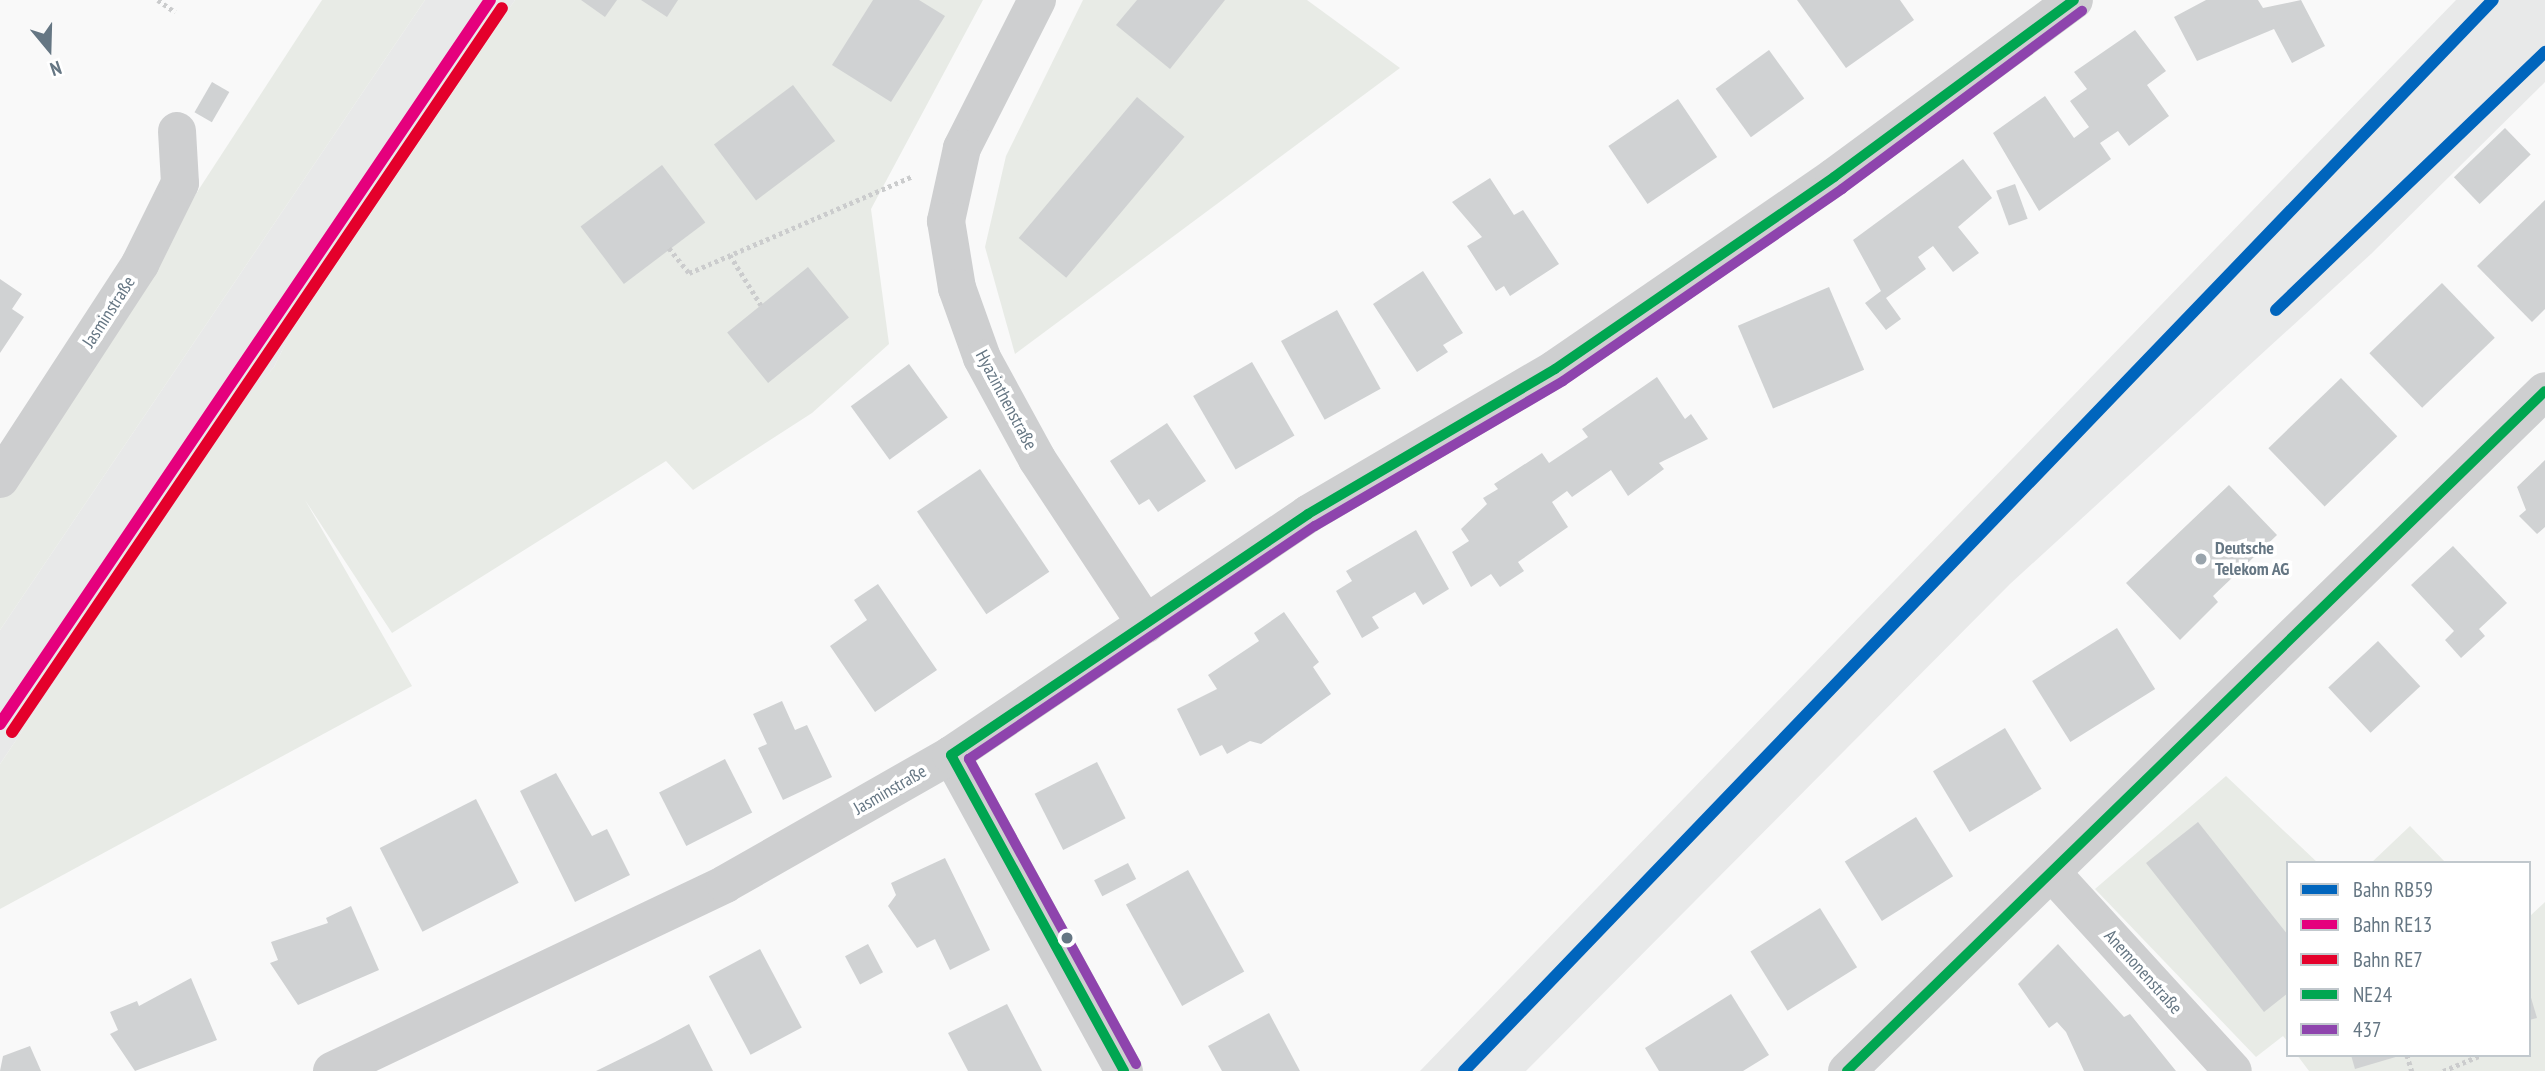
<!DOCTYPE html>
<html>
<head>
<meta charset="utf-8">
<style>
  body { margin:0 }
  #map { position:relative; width:2545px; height:1071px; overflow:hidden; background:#f9f9f9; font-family:"PT Sans Narrow",sans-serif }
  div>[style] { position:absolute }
  .built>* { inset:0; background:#e8e9e9 }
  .green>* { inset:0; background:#e8ebe6 }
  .building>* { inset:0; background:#d0d2d3; transform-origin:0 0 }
  .path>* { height:4.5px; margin-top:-2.25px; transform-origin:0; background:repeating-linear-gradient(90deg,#cbcccd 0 3.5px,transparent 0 7px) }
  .minor>* { height:38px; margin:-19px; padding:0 19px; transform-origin:19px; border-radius:19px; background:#cecfd0 }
  .tertiary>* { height:38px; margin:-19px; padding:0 19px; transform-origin:19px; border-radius:19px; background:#cecfd0 }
  .bus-1>* { height:10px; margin:-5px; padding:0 5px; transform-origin:5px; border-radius:5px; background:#00a651 }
  .bus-2>* { height:10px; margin:-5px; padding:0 5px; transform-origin:5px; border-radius:5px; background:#8e44ad }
  .rail-1>* { height:12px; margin:-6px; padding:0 6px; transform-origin:6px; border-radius:6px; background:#0065bd }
  .rail-2>* { height:12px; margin:-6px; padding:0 6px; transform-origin:6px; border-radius:6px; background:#e5007d }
  .rail-3>* { height:12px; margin:-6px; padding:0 6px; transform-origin:6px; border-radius:6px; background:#e4002b }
  .dots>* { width:19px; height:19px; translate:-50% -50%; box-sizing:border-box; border:4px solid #fff; border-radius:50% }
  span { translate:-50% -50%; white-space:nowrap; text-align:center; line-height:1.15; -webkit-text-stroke:7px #fff; paint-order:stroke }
  .street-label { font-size:18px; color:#657683 }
  .poi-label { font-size:18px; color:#657683; font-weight:700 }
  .left { translate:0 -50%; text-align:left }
  .legend { position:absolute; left:2286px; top:861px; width:245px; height:196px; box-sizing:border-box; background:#fff; border:2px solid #c1c8cd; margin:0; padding:9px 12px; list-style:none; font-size:21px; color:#657683 }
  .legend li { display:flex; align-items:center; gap:14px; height:35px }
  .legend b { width:35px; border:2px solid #c1c8cd }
  .north { position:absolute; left:14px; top:14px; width:70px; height:70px; -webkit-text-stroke:5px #fff; paint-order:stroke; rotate:161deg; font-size:19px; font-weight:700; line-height:28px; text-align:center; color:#657683 }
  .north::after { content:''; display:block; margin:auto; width:24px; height:32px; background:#657683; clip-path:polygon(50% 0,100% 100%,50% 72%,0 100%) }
</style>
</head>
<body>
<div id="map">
  <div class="built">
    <div style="clip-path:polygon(425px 0,515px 0,293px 328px,274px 367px,243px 403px,0 764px,0 630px)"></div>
    <div style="clip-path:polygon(2456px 0,2545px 0,2545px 82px,2371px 254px,2010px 584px,1526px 1071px,1420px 1071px)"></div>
  </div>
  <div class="green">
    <div style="clip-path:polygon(322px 0,425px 0,0 630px,0 495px)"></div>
    <div style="clip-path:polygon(515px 0,983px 0,871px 209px,889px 344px,812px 413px,693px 490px,666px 461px,392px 633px,305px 500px,412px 686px,0 909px,0 764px,243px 402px,274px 367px,293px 328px)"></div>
    <div style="clip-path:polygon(1083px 0,1307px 0,1400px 68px,1015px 354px,985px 247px,1006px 156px)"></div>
    <div style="clip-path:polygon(2226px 776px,2318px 863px,2288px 863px,2288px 1042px,2283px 1036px,2256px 1057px,2095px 889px)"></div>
    <div style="clip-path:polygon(2410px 826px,2446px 863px,2371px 863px)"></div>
    <div style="clip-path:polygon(2545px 902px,2545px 1071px,2309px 1071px,2297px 1055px,2529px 1055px,2529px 917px)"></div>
  </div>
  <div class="building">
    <div style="clip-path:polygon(581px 0,617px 0,605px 17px)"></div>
    <div style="clip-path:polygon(641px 0,678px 0,667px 17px)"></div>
    <div style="clip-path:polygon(873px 0,919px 0,945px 16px,891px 102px,832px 65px)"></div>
    <div style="clip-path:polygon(1137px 0,1225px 0,1170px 69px,1116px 25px)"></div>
    <div style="clip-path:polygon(1797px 0,1900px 0,1914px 20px,1846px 68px)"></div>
    <div style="clip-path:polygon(2206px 0,2258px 0,2263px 8px,2301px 0,2325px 46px,2292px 63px,2274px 29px,2197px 61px,2174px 17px)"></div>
    <div style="clip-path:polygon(2135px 30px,2166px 71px,2147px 85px,2169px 116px,2129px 146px,2118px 131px,2100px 143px,2111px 159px,2039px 211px,1993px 133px,2045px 96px,2074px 138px,2089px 127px,2070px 101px,2087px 89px,2074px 72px)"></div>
    <div style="left:1769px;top:50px;width:60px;height:66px;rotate:54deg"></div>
    <div style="left:212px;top:82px;width:20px;height:35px;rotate:30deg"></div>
    <div style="left:793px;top:85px;width:70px;height:99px;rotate:53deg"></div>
    <div style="left:1137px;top:97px;width:62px;height:184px;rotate:40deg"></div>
    <div style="left:1678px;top:99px;width:70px;height:84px;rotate:56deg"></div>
    <div style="left:2505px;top:128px;width:37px;height:71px;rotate:46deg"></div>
    <div style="clip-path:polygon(1963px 159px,1992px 198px,1958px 227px,1979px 253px,1953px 272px,1933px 246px,1918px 257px,1926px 269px,1886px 298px,1901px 319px,1886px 330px,1865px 303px,1881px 291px,1853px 240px)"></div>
    <div style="left:662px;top:165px;width:72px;height:102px;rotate:53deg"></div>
    <div style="clip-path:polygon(1490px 178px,1514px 215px,1523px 210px,1559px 264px,1510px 296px,1504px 286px,1496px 291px,1467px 246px,1482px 237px,1452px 202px)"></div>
    <div style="left:2015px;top:184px;width:37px;height:20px;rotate:70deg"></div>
    <div style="clip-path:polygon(2545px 200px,2545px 309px,2532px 322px,2477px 266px)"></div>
    <div style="left:808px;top:267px;width:65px;height:104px;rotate:51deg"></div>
    <div style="clip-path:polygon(1423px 271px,1463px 333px,1443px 345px,1448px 352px,1417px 372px,1373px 304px)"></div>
    <div style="clip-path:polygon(0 279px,22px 294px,12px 309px,24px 317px,0 353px)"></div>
    <div style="left:2442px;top:283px;width:76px;height:101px;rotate:46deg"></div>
    <div style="left:1829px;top:287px;width:90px;height:99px;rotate:67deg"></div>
    <div style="left:1337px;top:310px;width:90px;height:64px;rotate:61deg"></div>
    <div style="left:1252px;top:362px;width:85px;height:68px;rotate:60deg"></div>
    <div style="left:909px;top:364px;width:66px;height:72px;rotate:54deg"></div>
    <div style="clip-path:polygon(1657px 377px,1685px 419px,1691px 414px,1708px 439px,1659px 463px,1664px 469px,1628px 496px,1611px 470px,1572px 497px,1567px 491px,1552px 502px,1568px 527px,1518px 562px,1524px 571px,1500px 587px,1491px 574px,1471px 587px,1452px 552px,1469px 541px,1461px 529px,1487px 504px,1483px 498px,1498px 489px,1494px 484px,1542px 453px,1549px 463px,1588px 437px,1582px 429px)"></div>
    <div style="left:2341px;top:378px;width:81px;height:101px;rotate:46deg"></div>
    <div style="clip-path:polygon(1167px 423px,1206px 481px,1158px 512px,1149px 499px,1139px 505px,1110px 461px)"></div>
    <div style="clip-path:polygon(2545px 460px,2545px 527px,2537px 534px,2519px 516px,2526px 510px,2517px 487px)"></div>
    <div style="left:980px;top:469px;width:124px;height:76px;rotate:56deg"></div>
    <div style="clip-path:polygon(2229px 485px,2277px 535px,2213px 596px,2218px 602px,2180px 640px,2126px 583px)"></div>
    <div style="clip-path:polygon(1416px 530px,1449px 589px,1423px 605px,1415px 592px,1372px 617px,1379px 628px,1362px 638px,1336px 591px,1352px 581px,1346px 571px)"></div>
    <div style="clip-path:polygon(2453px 546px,2507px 603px,2479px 629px,2485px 636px,2461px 658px,2445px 640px,2454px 631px,2411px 585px)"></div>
    <div style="clip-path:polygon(878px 584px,937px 670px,875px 712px,830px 646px,867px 620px,854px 600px)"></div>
    <div style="clip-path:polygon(1284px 612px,1319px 662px,1313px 667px,1331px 694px,1261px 744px,1250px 741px,1227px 754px,1222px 745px,1200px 756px,1177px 709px,1217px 689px,1208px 675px,1259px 641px,1254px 633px)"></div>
    <div style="left:2117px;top:628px;width:72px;height:100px;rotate:58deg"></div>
    <div style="left:2378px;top:641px;width:62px;height:68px;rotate:47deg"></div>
    <div style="clip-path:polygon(782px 701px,795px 730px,807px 725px,832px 777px,783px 800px,758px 748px,767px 744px,753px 714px)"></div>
    <div style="left:2005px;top:728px;width:71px;height:84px;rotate:59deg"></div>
    <div style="left:725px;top:759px;width:60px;height:74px;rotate:63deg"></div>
    <div style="left:1097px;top:762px;width:63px;height:70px;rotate:63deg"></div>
    <div style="clip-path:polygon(556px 773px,592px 836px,607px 829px,630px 875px,575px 902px,520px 791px)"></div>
    <div style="left:476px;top:799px;width:94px;height:108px;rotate:63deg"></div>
    <div style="left:1916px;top:817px;width:70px;height:84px;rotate:58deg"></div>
    <div style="clip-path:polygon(2198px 822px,2288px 935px,2288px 993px,2264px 1012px,2146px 863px)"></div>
    <div style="clip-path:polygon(945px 858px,990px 950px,950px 970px,935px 939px,917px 948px,888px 906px,896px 895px,891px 883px)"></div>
    <div style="left:1128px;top:863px;width:18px;height:38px;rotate:63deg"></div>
    <div style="left:1188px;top:870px;width:116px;height:71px;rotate:61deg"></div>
    <div style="clip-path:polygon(351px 906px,379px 970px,298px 1005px,270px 963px,278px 960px,271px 942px,328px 923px,326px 918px)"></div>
    <div style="left:1820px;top:908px;width:70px;height:82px;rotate:58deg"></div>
    <div style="left:868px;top:944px;width:32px;height:26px;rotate:62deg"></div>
    <div style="clip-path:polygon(2058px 944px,2124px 1017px,2130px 1014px,2176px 1071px,2084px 1071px,2066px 1032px,2057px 1022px,2049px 1028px,2018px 984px)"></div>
    <div style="left:760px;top:949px;width:89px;height:58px;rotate:62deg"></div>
    <div style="clip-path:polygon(191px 978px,217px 1040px,135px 1071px,110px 1034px,118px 1030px,110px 1012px,137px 1001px,139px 1006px)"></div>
    <div style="clip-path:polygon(2529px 991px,2537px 1018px,2529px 1020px)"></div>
    <div style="clip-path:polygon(1731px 994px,1769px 1055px,1743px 1071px,1659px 1071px,1645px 1048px)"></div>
    <div style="clip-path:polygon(1007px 1004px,1042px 1071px,968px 1071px,948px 1033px)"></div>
    <div style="clip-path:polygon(1269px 1013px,1300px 1071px,1222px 1071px,1208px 1046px)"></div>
    <div style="clip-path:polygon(689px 1024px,713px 1071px,596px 1071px,655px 1042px)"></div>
    <div style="clip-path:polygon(30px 1046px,41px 1071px,0 1071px,3px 1056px)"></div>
    <div style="clip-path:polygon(2351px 1055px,2399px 1055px,2399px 1056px,2355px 1069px)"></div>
  </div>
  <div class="path">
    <div style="left:158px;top:0;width:21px;rotate:35deg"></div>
    <div style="left:669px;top:248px;width:32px;rotate:51deg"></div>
    <div style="left:689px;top:273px;width:244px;rotate:-23.4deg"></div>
    <div style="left:730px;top:255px;width:59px;rotate:58.2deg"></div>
    <div style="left:2407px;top:1055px;width:17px;rotate:73deg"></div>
    <div style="left:2443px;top:1071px;width:41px;rotate:-22.8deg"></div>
  </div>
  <div class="minor">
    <div style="left:1037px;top:0;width:166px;rotate:116.9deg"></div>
    <div style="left:962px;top:148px;width:75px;rotate:102.4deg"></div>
    <div style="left:946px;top:221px;width:68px;rotate:80.7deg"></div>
    <div style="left:957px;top:288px;width:74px;rotate:70.3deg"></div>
    <div style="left:982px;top:358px;width:115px;rotate:61.4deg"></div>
    <div style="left:1037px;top:459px;width:198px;rotate:56.6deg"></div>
    <div style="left:0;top:479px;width:257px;rotate:-56.9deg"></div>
    <div style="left:140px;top:264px;width:90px;rotate:-63.7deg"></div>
    <div style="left:180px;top:183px;width:52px;rotate:-93.3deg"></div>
    <div style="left:951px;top:755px;width:360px;rotate:61.3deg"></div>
    <div style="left:2052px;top:873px;width:268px;rotate:47.6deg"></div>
    <div style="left:1847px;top:1071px;width:974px;rotate:-44.25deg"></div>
  </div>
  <div class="tertiary">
    <div style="left:332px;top:1071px;width:435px;rotate:-25.4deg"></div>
    <div style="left:725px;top:884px;width:260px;rotate:-29.7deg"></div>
    <div style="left:951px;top:755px;width:431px;rotate:-34deg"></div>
    <div style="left:1308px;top:514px;width:286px;rotate:-30.4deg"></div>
    <div style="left:1555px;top:369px;width:339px;rotate:-34.5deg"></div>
    <div style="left:1834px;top:177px;width:298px;rotate:-36.4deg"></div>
  </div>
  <div class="bus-1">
    <div style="left:1124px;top:1071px;width:360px;rotate:-118.7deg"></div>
    <div style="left:951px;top:755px;width:431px;rotate:-34deg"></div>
    <div style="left:1308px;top:514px;width:286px;rotate:-30.4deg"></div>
    <div style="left:1555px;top:369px;width:339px;rotate:-34.5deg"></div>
    <div style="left:1834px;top:177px;width:298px;rotate:-36.4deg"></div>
    <div style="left:1847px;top:1071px;width:974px;rotate:-44.25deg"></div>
  </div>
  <div class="bus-2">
    <div style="left:1136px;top:1064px;width:348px;rotate:-118.7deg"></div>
    <div style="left:969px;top:759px;width:417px;rotate:-34deg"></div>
    <div style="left:1315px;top:526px;width:287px;rotate:-30.3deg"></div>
    <div style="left:1563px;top:381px;width:339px;rotate:-34.5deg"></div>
    <div style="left:1842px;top:189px;width:299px;rotate:-36.6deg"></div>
  </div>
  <div class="rail-1">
    <div style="left:2276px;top:310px;width:373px;rotate:-43.8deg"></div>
    <div style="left:1464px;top:1071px;width:1485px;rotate:-46.15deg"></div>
  </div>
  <div class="rail-2">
    <div style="left:0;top:724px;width:874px;rotate:-55.91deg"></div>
  </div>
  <div class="rail-3">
    <div style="left:12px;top:732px;width:874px;rotate:-55.91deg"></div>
  </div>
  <div class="dots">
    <div style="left:2201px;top:559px;background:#99a4ac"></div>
    <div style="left:1067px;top:938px;background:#657683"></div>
  </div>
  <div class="street-label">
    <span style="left:109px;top:312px;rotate:-57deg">Jasminstraße</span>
    <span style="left:1006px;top:400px;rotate:62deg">Hyazinthenstraße</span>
    <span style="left:890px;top:790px;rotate:-30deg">Jasminstraße</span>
    <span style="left:2143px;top:972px;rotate:48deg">Anemonenstraße</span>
  </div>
  <div class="poi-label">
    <span class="left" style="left:2215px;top:559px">Deutsche<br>Telekom AG</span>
  </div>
  <ul class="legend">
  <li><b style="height:9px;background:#0065bd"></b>Bahn RB59</li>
  <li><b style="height:9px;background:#e5007d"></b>Bahn RE13</li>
  <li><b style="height:9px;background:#e4002b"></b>Bahn RE7</li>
  <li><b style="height:9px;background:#00a651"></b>NE24</li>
  <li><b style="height:9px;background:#8e44ad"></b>437</li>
  </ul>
  <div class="north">N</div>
</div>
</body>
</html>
